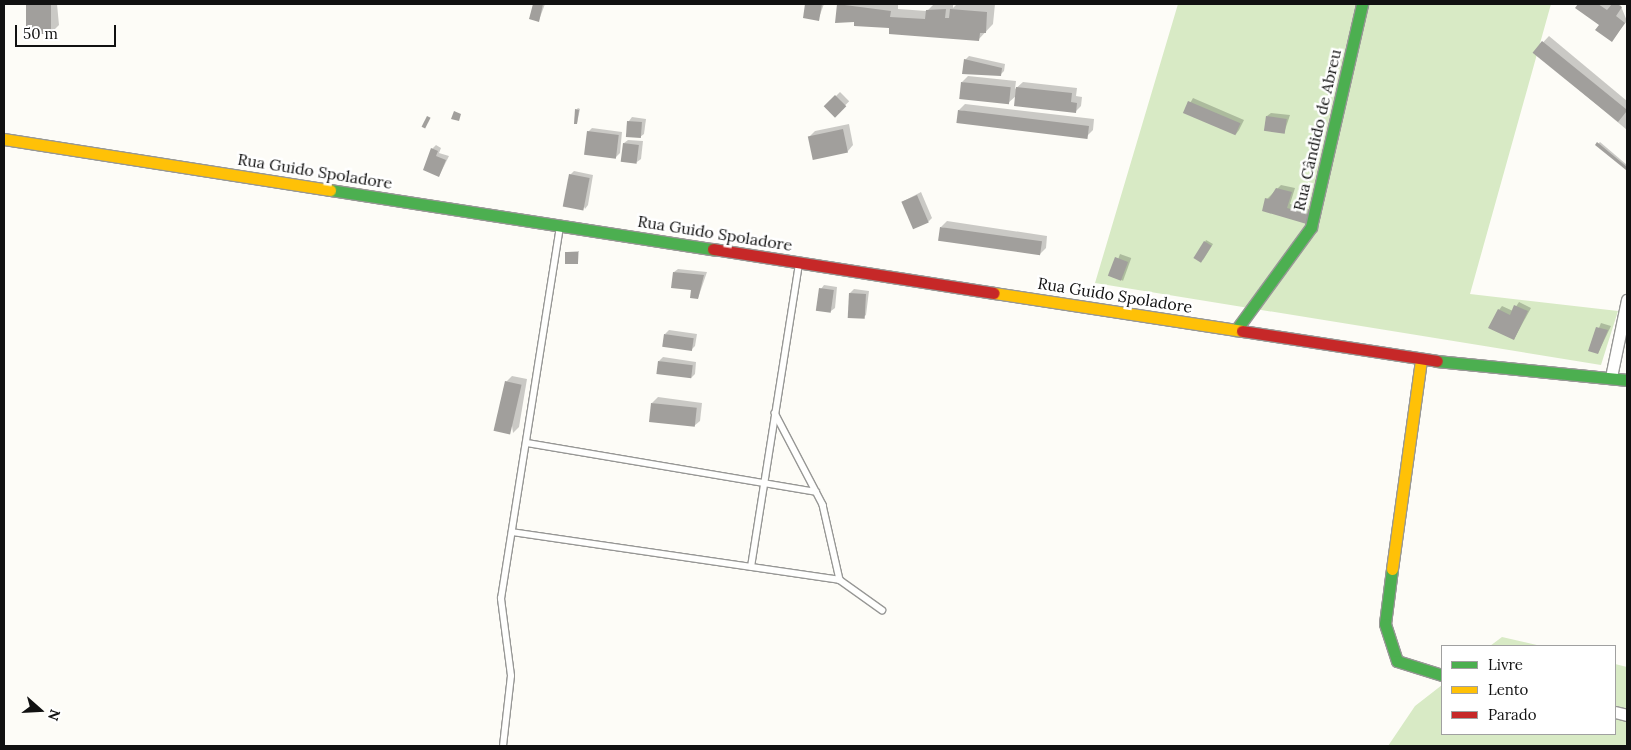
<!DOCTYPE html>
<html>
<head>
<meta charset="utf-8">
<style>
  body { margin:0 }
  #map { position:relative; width:1631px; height:750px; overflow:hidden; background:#fdfcf7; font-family:Lora,serif }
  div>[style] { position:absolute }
  .forest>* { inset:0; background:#d8eac5 }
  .shadow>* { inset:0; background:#0003; transform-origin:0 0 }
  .building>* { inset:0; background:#a19f9c; transform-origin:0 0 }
  .roads { filter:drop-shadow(1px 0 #979795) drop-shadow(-1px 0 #979795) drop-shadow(0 1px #979795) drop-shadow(0 -1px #979795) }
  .lane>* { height:5.5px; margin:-2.75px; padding:0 2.75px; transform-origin:2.75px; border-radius:2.75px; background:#fffffe }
  .street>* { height:11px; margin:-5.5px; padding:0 5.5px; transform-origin:5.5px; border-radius:5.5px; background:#fffffe }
  .fast>* { height:11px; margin:-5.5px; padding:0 5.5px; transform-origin:5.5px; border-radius:5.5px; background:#4caf50 }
  .slow>* { height:11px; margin:-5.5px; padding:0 5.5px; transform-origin:5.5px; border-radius:5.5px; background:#ffc107 }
  .jam>* { height:11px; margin:-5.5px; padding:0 5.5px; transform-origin:5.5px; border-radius:5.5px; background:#c62828 }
  span { translate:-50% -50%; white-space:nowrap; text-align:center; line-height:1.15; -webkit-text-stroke:5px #fff; paint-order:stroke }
  .street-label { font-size:16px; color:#111 }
  .frame { position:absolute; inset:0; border:5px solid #111; pointer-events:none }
  .legend { position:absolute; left:1441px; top:645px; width:175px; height:90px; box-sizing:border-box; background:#fff; border:1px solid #a0a0a0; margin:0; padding:6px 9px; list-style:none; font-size:15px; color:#111 }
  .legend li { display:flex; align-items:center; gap:10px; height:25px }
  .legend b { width:25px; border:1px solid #a0a0a0 }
  .north { position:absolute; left:15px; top:685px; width:50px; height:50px; -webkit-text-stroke:4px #fff; paint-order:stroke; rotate:109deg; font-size:14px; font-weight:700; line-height:20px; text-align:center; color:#111 }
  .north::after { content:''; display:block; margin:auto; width:18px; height:22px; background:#111; clip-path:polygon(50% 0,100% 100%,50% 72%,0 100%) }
  .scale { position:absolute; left:15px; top:25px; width:101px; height:22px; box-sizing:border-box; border:2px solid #111; border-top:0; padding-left:6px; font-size:15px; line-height:18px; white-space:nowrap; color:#111; -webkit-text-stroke:4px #fff; paint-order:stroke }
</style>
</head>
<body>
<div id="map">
  <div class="forest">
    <div style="clip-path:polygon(1178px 4px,1551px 4px,1470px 294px,1618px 311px,1601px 365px,1095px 283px)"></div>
    <div style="clip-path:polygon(1502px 637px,1541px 646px,1490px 646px)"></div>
    <div style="clip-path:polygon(1615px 664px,1627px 667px,1627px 746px,1388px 746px,1415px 706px,1442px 685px,1442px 734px,1615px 734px)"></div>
  </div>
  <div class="shadow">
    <div style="clip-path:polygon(27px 4px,57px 4px,59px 25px,53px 31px,30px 33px)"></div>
    <div style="clip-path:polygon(534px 4px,545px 4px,539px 20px,531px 18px)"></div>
    <div style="clip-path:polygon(807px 4px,824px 4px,818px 20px,804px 17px)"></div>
    <div style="clip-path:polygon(838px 4px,898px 4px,898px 9px,927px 11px,934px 4px,953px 4px,953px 8px,957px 4px,995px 4px,993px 24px,978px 40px,856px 21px,837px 22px)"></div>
    <div style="clip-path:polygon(1579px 4px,1620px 4px,1627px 21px,1612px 40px,1601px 25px,1577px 8px)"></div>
    <div style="clip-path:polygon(1549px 36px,1627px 101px,1627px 130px,1534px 52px)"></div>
    <div style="clip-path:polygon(969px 56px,1005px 64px,1004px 71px,1001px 74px,965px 60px)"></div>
    <div style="clip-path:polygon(968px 76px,1016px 81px,1015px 89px,1023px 82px,1077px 88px,1076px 96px,1082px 97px,1081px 106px,1076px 111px,1016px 96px,1008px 103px,962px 82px)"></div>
    <div style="left:840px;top:92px;width:13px;height:21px;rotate:45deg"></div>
    <div style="clip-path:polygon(1193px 98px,1244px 120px,1239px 130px,1236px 134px,1185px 112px)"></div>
    <div style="clip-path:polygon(965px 104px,1094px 119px,1093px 130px,1087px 136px,959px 110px)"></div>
    <div style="clip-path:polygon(578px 108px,580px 109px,577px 123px,576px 110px)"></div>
    <div style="clip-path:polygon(1271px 113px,1290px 115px,1284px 133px,1267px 116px)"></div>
    <div style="clip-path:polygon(632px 117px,646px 119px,644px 134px,640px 137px,627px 136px,629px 121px)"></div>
    <div style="clip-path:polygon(849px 124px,853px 145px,848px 151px,809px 137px,815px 131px)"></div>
    <div style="clip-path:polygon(592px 128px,622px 132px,620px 153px,616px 157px,588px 132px)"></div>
    <div style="clip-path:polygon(628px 140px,643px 141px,641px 159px,637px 162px,624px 143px)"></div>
    <div style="clip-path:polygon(1600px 142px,1627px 165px,1626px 168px,1597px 145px)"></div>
    <div style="clip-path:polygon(436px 145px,441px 148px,439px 153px,449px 156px,439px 176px,432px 149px)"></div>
    <div style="clip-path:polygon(574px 171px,593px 175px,588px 205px,585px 209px,570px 175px)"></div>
    <div style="clip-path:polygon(1281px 185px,1295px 188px,1290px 204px,1316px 211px,1310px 223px,1267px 199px)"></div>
    <div style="clip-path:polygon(921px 192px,932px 218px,928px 222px,902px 202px)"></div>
    <div style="clip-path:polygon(947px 221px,1047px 236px,1046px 248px,1040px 254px,941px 227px)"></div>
    <div style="clip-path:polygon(1206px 240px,1213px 244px,1203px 260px,1205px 242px)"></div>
    <div style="clip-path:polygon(579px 251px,578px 263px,566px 253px,567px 252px)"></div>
    <div style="left:1120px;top:254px;width:12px;height:24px;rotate:20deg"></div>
    <div style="clip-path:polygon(678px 269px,707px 272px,698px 298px,674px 272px)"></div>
    <div style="clip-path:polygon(824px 285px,837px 287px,835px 308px,831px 311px,821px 289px)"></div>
    <div style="clip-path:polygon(854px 289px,869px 291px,866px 315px,862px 318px,850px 293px)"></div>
    <div style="clip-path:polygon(1519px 302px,1531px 308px,1514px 339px,1499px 310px,1502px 306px,1513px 311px)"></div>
    <div style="clip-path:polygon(1601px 323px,1611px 326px,1598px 353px,1590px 350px)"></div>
    <div style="clip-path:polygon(669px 330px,697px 334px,695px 346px,692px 349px,665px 334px)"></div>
    <div style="clip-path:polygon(663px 357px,696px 362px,695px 374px,691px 378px,659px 361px)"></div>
    <div style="clip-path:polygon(512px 376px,527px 379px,519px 427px,513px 433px,506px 382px)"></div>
    <div style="clip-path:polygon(658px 397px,702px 403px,700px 421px,694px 426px,652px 403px)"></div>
  </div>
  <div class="building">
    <div style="left:26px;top:4px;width:25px;height:30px"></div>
    <div style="clip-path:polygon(533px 4px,543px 4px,539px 22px,529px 19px)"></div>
    <div style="clip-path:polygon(805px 4px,822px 4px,819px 21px,803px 18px)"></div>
    <div style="clip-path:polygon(837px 4px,891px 11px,890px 17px,925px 19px,926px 10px,946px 9px,945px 18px,949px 18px,950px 9px,987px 12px,986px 33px,980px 33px,979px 41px,889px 34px,889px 28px,854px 26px,854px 22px,835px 23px)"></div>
    <div style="clip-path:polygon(1578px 4px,1598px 4px,1607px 10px,1612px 4px,1617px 4px,1622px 7px,1616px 16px,1625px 23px,1612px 42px,1595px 30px,1599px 25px,1575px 8px)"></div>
    <div style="left:1542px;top:41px;width:110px;height:15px;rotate:39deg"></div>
    <div style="clip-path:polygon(964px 59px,1002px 68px,1001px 76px,962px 74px)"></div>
    <div style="left:961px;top:82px;width:50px;height:17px;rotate:6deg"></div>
    <div style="clip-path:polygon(1016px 87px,1072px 93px,1071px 102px,1077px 103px,1076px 113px,1014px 106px)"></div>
    <div style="left:835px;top:95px;width:16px;height:16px;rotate:45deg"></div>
    <div style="left:1188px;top:101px;width:57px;height:13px;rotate:23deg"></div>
    <div style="clip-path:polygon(575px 109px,579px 110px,577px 124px,574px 124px)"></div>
    <div style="left:958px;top:110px;width:132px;height:13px;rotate:7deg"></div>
    <div style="clip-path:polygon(454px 111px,461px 114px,459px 121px,451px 119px)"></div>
    <div style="left:427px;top:116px;width:4px;height:12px;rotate:27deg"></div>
    <div style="left:1266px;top:116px;width:21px;height:15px;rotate:8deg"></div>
    <div style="left:627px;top:121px;width:15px;height:16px;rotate:4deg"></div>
    <div style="left:843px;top:129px;width:24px;height:36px;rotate:78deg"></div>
    <div style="left:587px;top:131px;width:32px;height:24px;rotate:7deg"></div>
    <div style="clip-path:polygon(1597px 142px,1627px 167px,1626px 170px,1595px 145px)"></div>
    <div style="left:623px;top:143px;width:16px;height:19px;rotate:7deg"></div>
    <div style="clip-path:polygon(431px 148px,438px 151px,436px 156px,446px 160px,439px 177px,423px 170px)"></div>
    <div style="left:569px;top:174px;width:21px;height:33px;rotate:11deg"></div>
    <div style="clip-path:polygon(1276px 188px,1292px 192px,1287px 208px,1313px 215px,1310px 225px,1262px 211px,1265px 198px,1269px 199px)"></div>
    <div style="left:917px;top:195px;width:30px;height:17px;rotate:67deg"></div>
    <div style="left:940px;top:227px;width:103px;height:14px;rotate:8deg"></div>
    <div style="left:1204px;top:241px;width:9px;height:20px;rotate:32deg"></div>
    <div style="left:578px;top:252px;width:12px;height:13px;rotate:90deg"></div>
    <div style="left:1115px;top:257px;width:14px;height:20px;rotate:21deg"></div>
    <div style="clip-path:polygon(673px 272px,704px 275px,698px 299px,690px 298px,691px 290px,671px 288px)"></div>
    <div style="left:819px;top:288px;width:15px;height:23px;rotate:8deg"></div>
    <div style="left:849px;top:293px;width:17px;height:25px;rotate:3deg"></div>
    <div style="clip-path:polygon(1514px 305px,1528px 311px,1514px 340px,1488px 328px,1498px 309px,1510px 315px)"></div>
    <div style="clip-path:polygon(1596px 327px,1608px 330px,1598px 354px,1588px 351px)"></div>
    <div style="left:664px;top:334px;width:30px;height:13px;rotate:8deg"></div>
    <div style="left:658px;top:361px;width:35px;height:13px;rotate:7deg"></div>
    <div style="left:505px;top:381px;width:17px;height:51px;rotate:13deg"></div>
    <div style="left:651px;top:403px;width:46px;height:19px;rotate:6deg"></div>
  </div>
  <div class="roads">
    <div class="lane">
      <div style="left:775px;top:413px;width:104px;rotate:62.4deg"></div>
      <div style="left:823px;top:505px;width:77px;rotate:77.2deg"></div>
      <div style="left:840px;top:580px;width:52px;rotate:35.5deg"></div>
      <div style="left:527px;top:443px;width:293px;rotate:9.6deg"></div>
      <div style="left:512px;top:532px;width:331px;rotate:8.3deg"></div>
      <div style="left:751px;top:567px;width:308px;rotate:-81deg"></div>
      <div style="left:503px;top:746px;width:70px;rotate:-83.5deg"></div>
      <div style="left:511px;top:676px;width:78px;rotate:-97.4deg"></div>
      <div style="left:501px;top:599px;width:377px;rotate:-81deg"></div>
    </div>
    <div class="street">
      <div style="left:1611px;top:377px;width:79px;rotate:-78.3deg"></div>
      <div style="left:1615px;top:712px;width:12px;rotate:14deg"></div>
    </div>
    <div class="fast">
      <div style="left:330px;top:190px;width:388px;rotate:8.8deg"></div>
      <div style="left:1236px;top:330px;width:127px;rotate:-53.9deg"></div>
      <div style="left:1311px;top:227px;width:229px;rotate:-77.1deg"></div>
      <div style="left:1437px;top:361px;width:191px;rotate:5.7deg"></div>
      <div style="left:1392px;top:569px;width:55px;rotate:97.3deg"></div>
      <div style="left:1385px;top:624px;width:39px;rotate:72deg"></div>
      <div style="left:1397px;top:661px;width:47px;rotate:17.3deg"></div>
    </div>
    <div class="slow">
      <div style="left:4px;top:139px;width:330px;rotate:8.9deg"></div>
      <div style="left:994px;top:293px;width:251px;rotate:8.7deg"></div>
      <div style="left:1392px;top:569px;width:212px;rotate:-82.1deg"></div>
    </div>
    <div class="jam">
      <div style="left:713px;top:249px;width:284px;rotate:8.9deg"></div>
      <div style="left:1242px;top:331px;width:197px;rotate:8.7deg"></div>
    </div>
  </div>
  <div class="street-label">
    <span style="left:1317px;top:130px;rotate:-77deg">Rua Cândido de Abreu</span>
    <span style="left:315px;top:171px;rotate:9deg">Rua Guido Spoladore</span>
    <span style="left:715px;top:233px;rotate:9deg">Rua Guido Spoladore</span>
    <span style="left:1115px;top:295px;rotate:9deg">Rua Guido Spoladore</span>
  </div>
  <div class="frame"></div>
  <ul class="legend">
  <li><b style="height:6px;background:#4caf50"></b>Livre</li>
  <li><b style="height:6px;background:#ffc107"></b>Lento</li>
  <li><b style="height:6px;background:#c62828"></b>Parado</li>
  </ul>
  <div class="north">N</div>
  <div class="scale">50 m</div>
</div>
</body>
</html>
